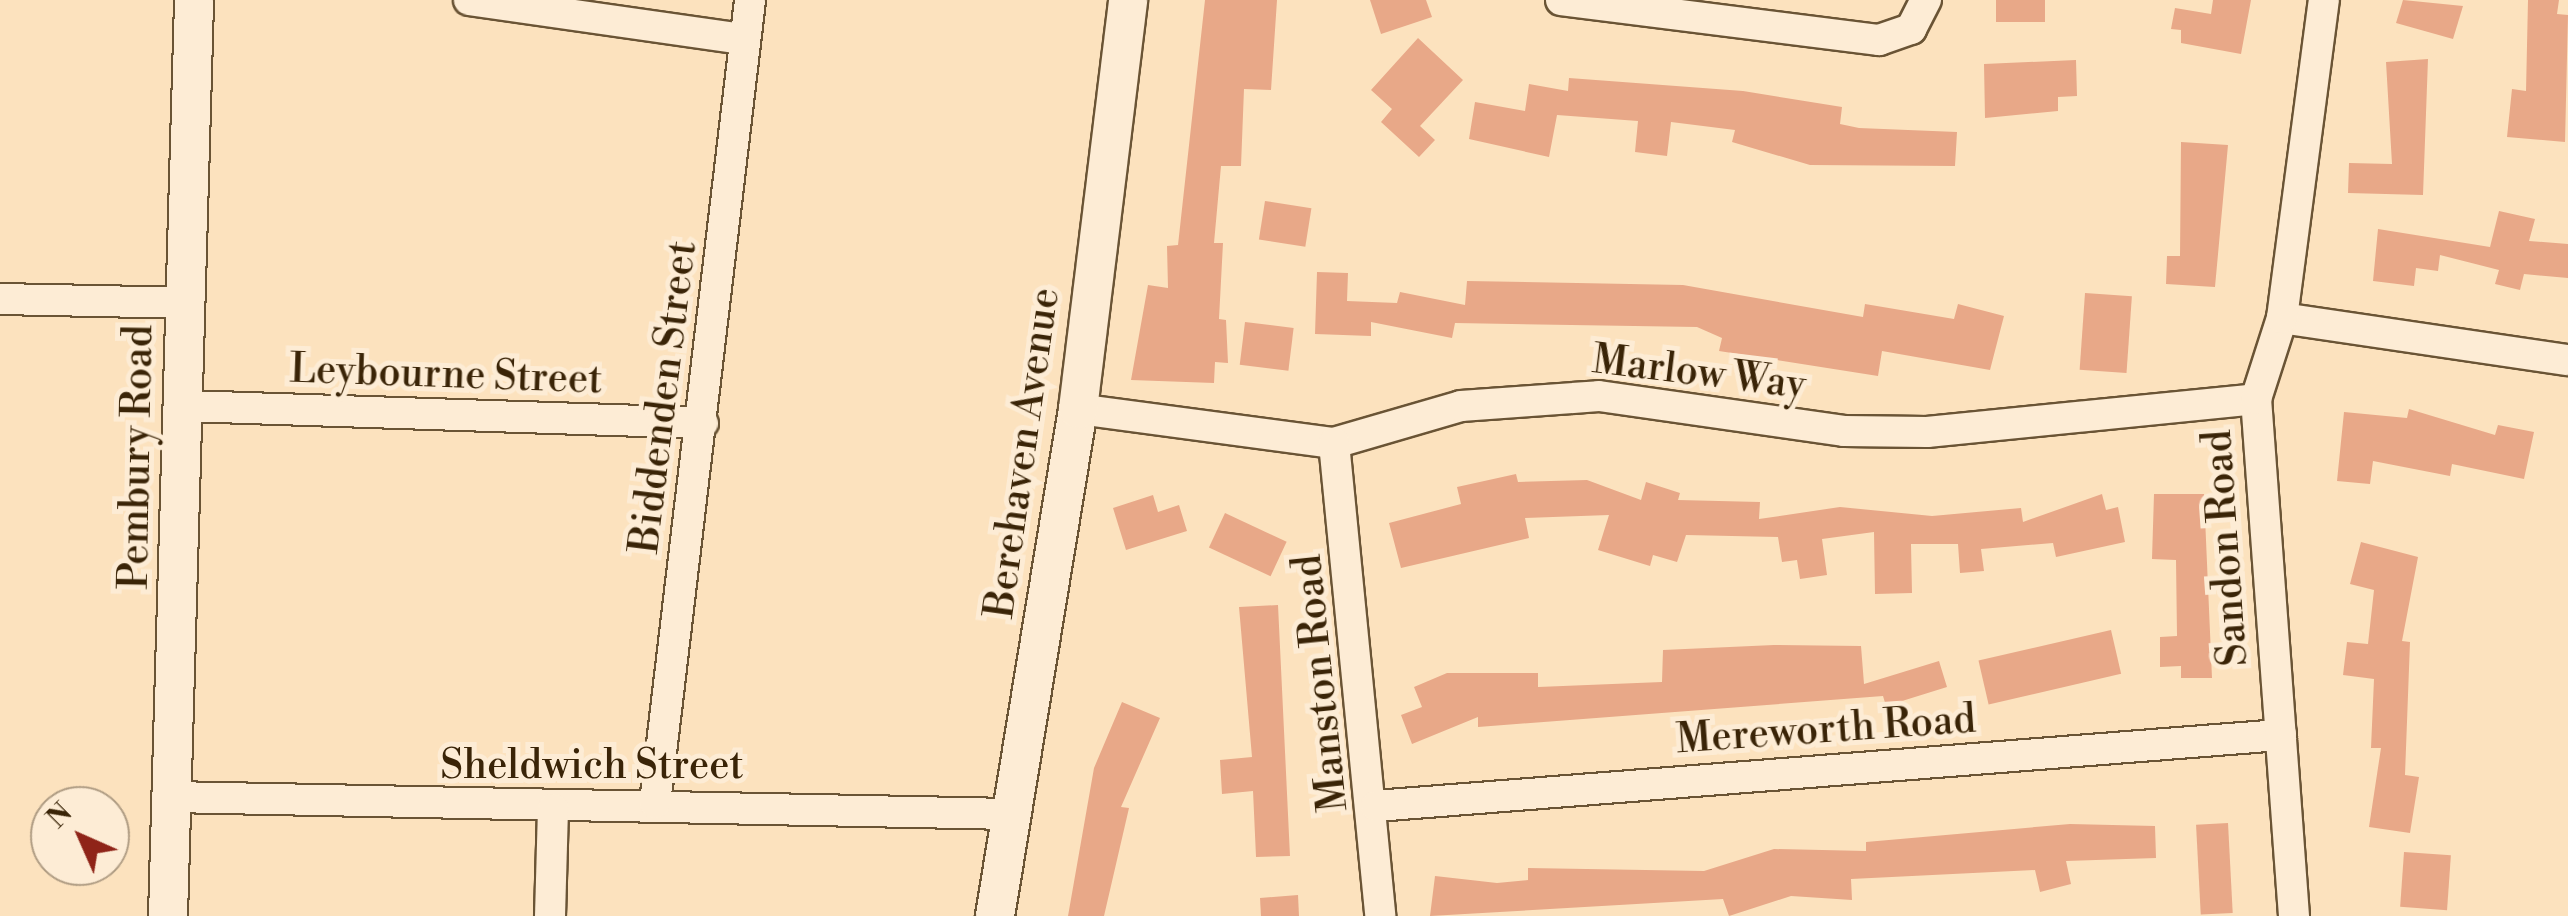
<!DOCTYPE html>
<html>
<head>
<meta charset="utf-8">
<style>
  body { margin:0 }
  #map { position:relative; width:2568px; height:916px; overflow:hidden; background:#fce2be; font-family:"Libre Bodoni",serif }
  div>[style] { position:absolute }
  .building>* { inset:0; background:#e8a888; transform-origin:0 0 }
  .roads { filter:drop-shadow(2px 0 #6a5435) drop-shadow(-2px 0 #6a5435) drop-shadow(0 2px #6a5435) drop-shadow(0 -2px #6a5435) }
  .minor>* { height:30px; margin:-15px; padding:0 15px; transform-origin:15px; border-radius:15px; background:#fdecd5 }
  .tertiary>* { height:38px; margin:-19px; padding:0 19px; transform-origin:19px; border-radius:19px; background:#fdecd5 }
  span { translate:-50% -50%; white-space:nowrap; text-align:center; line-height:1.15; -webkit-text-stroke:10px #fdecd5; paint-order:stroke }
  .street-label { font-size:40px; color:#3a2407 }
  .north { position:absolute; left:30px; top:786px; width:100px; height:100px; box-sizing:border-box; background:#fdecd5; border:2px solid #af9c83; border-radius:50%; rotate:315deg; font-size:28px; font-weight:700; line-height:40px; text-align:center; color:#3a2407 }
  .north::after { content:''; display:block; margin:auto; width:35px; height:45px; background:#8f2418; clip-path:polygon(50% 0,100% 100%,50% 72%,0 100%) }
</style>
</head>
<body>
<div id="map">
  <div class="building">
    <div style="clip-path:polygon(1205px 0,1277px 0,1271px 90px,1244px 89px,1241px 166px,1221px 166px,1214px 243px,1223px 243px,1219px 319px,1226px 320px,1228px 363px,1215px 362px,1214px 383px,1131px 380px,1148px 285px,1168px 288px,1167px 246px,1178px 245px)"></div>
    <div style="clip-path:polygon(1370px 0,1426px 0,1432px 17px,1381px 34px)"></div>
    <div style="left:1996px;top:0;width:49px;height:22px"></div>
    <div style="clip-path:polygon(2213px 0,2251px 0,2241px 54px,2181px 43px,2181px 30px,2171px 29px,2175px 8px,2211px 14px)"></div>
    <div style="clip-path:polygon(2403px 0,2463px 6px,2453px 39px,2396px 23px)"></div>
    <div style="clip-path:polygon(2528px 0,2559px 0,2557px 14px,2568px 15px,2565px 142px,2507px 137px,2512px 89px,2526px 91px)"></div>
    <div style="clip-path:polygon(1418px 38px,1463px 80px,1420px 126px,1435px 140px,1419px 157px,1381px 122px,1392px 109px,1371px 90px)"></div>
    <div style="clip-path:polygon(2428px 59px,2423px 195px,2348px 193px,2349px 163px,2392px 164px,2386px 62px)"></div>
    <div style="clip-path:polygon(2076px 60px,2077px 96px,2058px 97px,2058px 111px,1985px 118px,1984px 64px)"></div>
    <div style="clip-path:polygon(1569px 78px,1743px 91px,1842px 107px,1840px 124px,1859px 128px,1957px 132px,1955px 166px,1810px 165px,1732px 142px,1735px 130px,1671px 122px,1667px 156px,1635px 152px,1638px 121px,1557px 115px,1549px 157px,1469px 139px,1475px 102px,1525px 111px,1529px 84px,1568px 91px)"></div>
    <div style="clip-path:polygon(2181px 142px,2228px 145px,2215px 287px,2166px 284px,2167px 256px,2180px 256px)"></div>
    <div style="left:1265px;top:201px;width:47px;height:39px;rotate:9deg"></div>
    <div style="clip-path:polygon(2499px 211px,2535px 219px,2529px 241px,2568px 244px,2568px 278px,2524px 274px,2520px 290px,2495px 284px,2499px 270px,2440px 255px,2438px 271px,2416px 268px,2414px 286px,2373px 281px,2378px 229px,2490px 247px)"></div>
    <div style="clip-path:polygon(1317px 272px,1348px 273px,1347px 301px,1397px 303px,1400px 292px,1465px 305px,1467px 281px,1683px 285px,1863px 317px,1865px 304px,1954px 319px,1958px 304px,2004px 316px,1990px 370px,1882px 351px,1878px 376px,1719px 351px,1722px 338px,1697px 327px,1455px 323px,1452px 338px,1371px 322px,1371px 336px,1315px 334px)"></div>
    <div style="left:2085px;top:293px;width:47px;height:77px;rotate:4deg"></div>
    <div style="left:1245px;top:322px;width:49px;height:43px;rotate:7deg"></div>
    <div style="clip-path:polygon(2409px 409px,2495px 435px,2498px 425px,2534px 432px,2524px 479px,2452px 464px,2450px 476px,2373px 461px,2370px 484px,2337px 481px,2344px 412px,2407px 418px)"></div>
    <div style="clip-path:polygon(1516px 474px,1518px 482px,1587px 480px,1641px 500px,1646px 482px,1680px 493px,1678px 500px,1760px 502px,1759px 519px,1840px 507px,1932px 516px,2021px 508px,2023px 522px,2102px 494px,2106px 510px,2118px 507px,2125px 542px,2056px 557px,2053px 543px,1981px 549px,1984px 571px,1960px 573px,1958px 544px,1911px 544px,1912px 593px,1875px 594px,1874px 532px,1822px 539px,1827px 575px,1800px 579px,1797px 560px,1782px 562px,1778px 537px,1686px 535px,1677px 562px,1653px 555px,1650px 566px,1598px 550px,1609px 515px,1525px 518px,1529px 538px,1401px 568px,1389px 523px,1461px 504px,1457px 487px)"></div>
    <div style="clip-path:polygon(2154px 494px,2204px 494px,2212px 678px,2181px 678px,2181px 666px,2160px 667px,2160px 637px,2177px 636px,2176px 560px,2152px 559px)"></div>
    <div style="clip-path:polygon(1153px 495px,1158px 512px,1179px 505px,1187px 531px,1126px 550px,1113px 508px)"></div>
    <div style="left:1225px;top:513px;width:68px;height:38px;rotate:25deg"></div>
    <div style="clip-path:polygon(2361px 542px,2418px 557px,2402px 641px,2410px 642px,2405px 775px,2419px 777px,2410px 833px,2369px 827px,2381px 748px,2371px 748px,2374px 679px,2343px 675px,2347px 642px,2368px 644px,2374px 590px,2350px 584px)"></div>
    <div style="clip-path:polygon(1278px 605px,1290px 856px,1256px 857px,1253px 791px,1222px 794px,1220px 760px,1252px 757px,1239px 607px)"></div>
    <div style="left:2111px;top:630px;width:45px;height:136px;rotate:77deg"></div>
    <div style="clip-path:polygon(1774px 645px,1861px 646px,1864px 684px,1939px 661px,1947px 687px,1886px 706px,1883px 696px,1478px 727px,1478px 717px,1412px 744px,1401px 715px,1422px 707px,1414px 687px,1447px 673px,1538px 673px,1538px 687px,1662px 682px,1663px 650px)"></div>
    <div style="clip-path:polygon(1122px 702px,1160px 718px,1121px 807px,1129px 808px,1104px 916px,1068px 916px,1094px 768px)"></div>
    <div style="left:2228px;top:823px;width:90px;height:32px;rotate:87deg"></div>
    <div style="clip-path:polygon(2070px 824px,2155px 826px,2156px 858px,2066px 861px,2071px 884px,2040px 892px,2035px 870px,1851px 879px,1852px 900px,1791px 896px,1729px 916px,1723px 899px,1430px 916px,1435px 876px,1497px 883px,1528px 880px,1528px 868px,1704px 871px,1774px 849px,1866px 851px,1866px 842px)"></div>
    <div style="left:2404px;top:852px;width:47px;height:55px;rotate:4deg"></div>
    <div style="clip-path:polygon(1298px 895px,1299px 916px,1261px 916px,1260px 898px)"></div>
  </div>
  <div class="roads">
    <div class="minor">
      <div style="left:469px;top:0;width:278px;rotate:8.1deg"></div>
      <div style="left:1561px;top:0;width:321px;rotate:7.2deg"></div>
      <div style="left:1879px;top:40px;width:34px;rotate:-19deg"></div>
      <div style="left:1911px;top:29px;width:33px;rotate:-63deg"></div>
      <div style="left:0;top:299px;width:185px;rotate:1.2deg"></div>
      <div style="left:2282px;top:318px;width:289px;rotate:8.4deg"></div>
      <div style="left:186px;top:406px;width:517px;rotate:1.88deg"></div>
      <div style="left:1078px;top:409px;width:258px;rotate:7.6deg"></div>
      <div style="left:1334px;top:443px;width:132px;rotate:-16.2deg"></div>
      <div style="left:1461px;top:406px;width:138px;rotate:-4.1deg"></div>
      <div style="left:1599px;top:396px;width:247px;rotate:8.1deg"></div>
      <div style="left:1844px;top:431px;width:83px;rotate:0.7deg"></div>
      <div style="left:1927px;top:432px;width:331px;rotate:-5.7deg"></div>
      <div style="left:1334px;top:443px;width:475px;rotate:84.4deg"></div>
      <div style="left:171px;top:797px;width:841px;rotate:1.16deg"></div>
      <div style="left:655px;top:803px;width:809px;rotate:-83.25deg"></div>
      <div style="left:1376px;top:806px;width:908px;rotate:-4.49deg"></div>
      <div style="left:550px;top:916px;width:107px;rotate:-88.4deg"></div>
      <div style="left:2294px;top:916px;width:518px;rotate:-94.2deg"></div>
      <div style="left:2256px;top:399px;width:85px;rotate:-72.2deg"></div>
      <div style="left:2282px;top:318px;width:321px;rotate:-82.5deg"></div>
    </div>
    <div class="tertiary">
      <div style="left:168px;top:916px;width:916px;rotate:-88.37deg"></div>
      <div style="left:995px;top:916px;width:514px;rotate:-80.7deg"></div>
      <div style="left:1078px;top:409px;width:412px;rotate:-83deg"></div>
    </div>
  </div>
  <div class="street-label">
    <span style="left:1699px;top:373px;rotate:7deg">Marlow Way</span>
    <span style="left:446px;top:375px;rotate:2deg">Leybourne Street</span>
    <span style="left:664px;top:397px;rotate:-83deg">Biddenden Street</span>
    <span style="left:1023px;top:453px;rotate:-82deg">Berehaven Avenue</span>
    <span style="left:137px;top:457px;rotate:-89deg">Pembury Road</span>
    <span style="left:2226px;top:548px;rotate:-94deg">Sandon Road</span>
    <span style="left:1321px;top:683px;rotate:-96deg">Manston Road</span>
    <span style="left:1826px;top:730px;rotate:-4deg">Mereworth Road</span>
    <span style="left:592px;top:766px">Sheldwich Street</span>
  </div>
  <div class="north">N</div>
</div>
</body>
</html>
